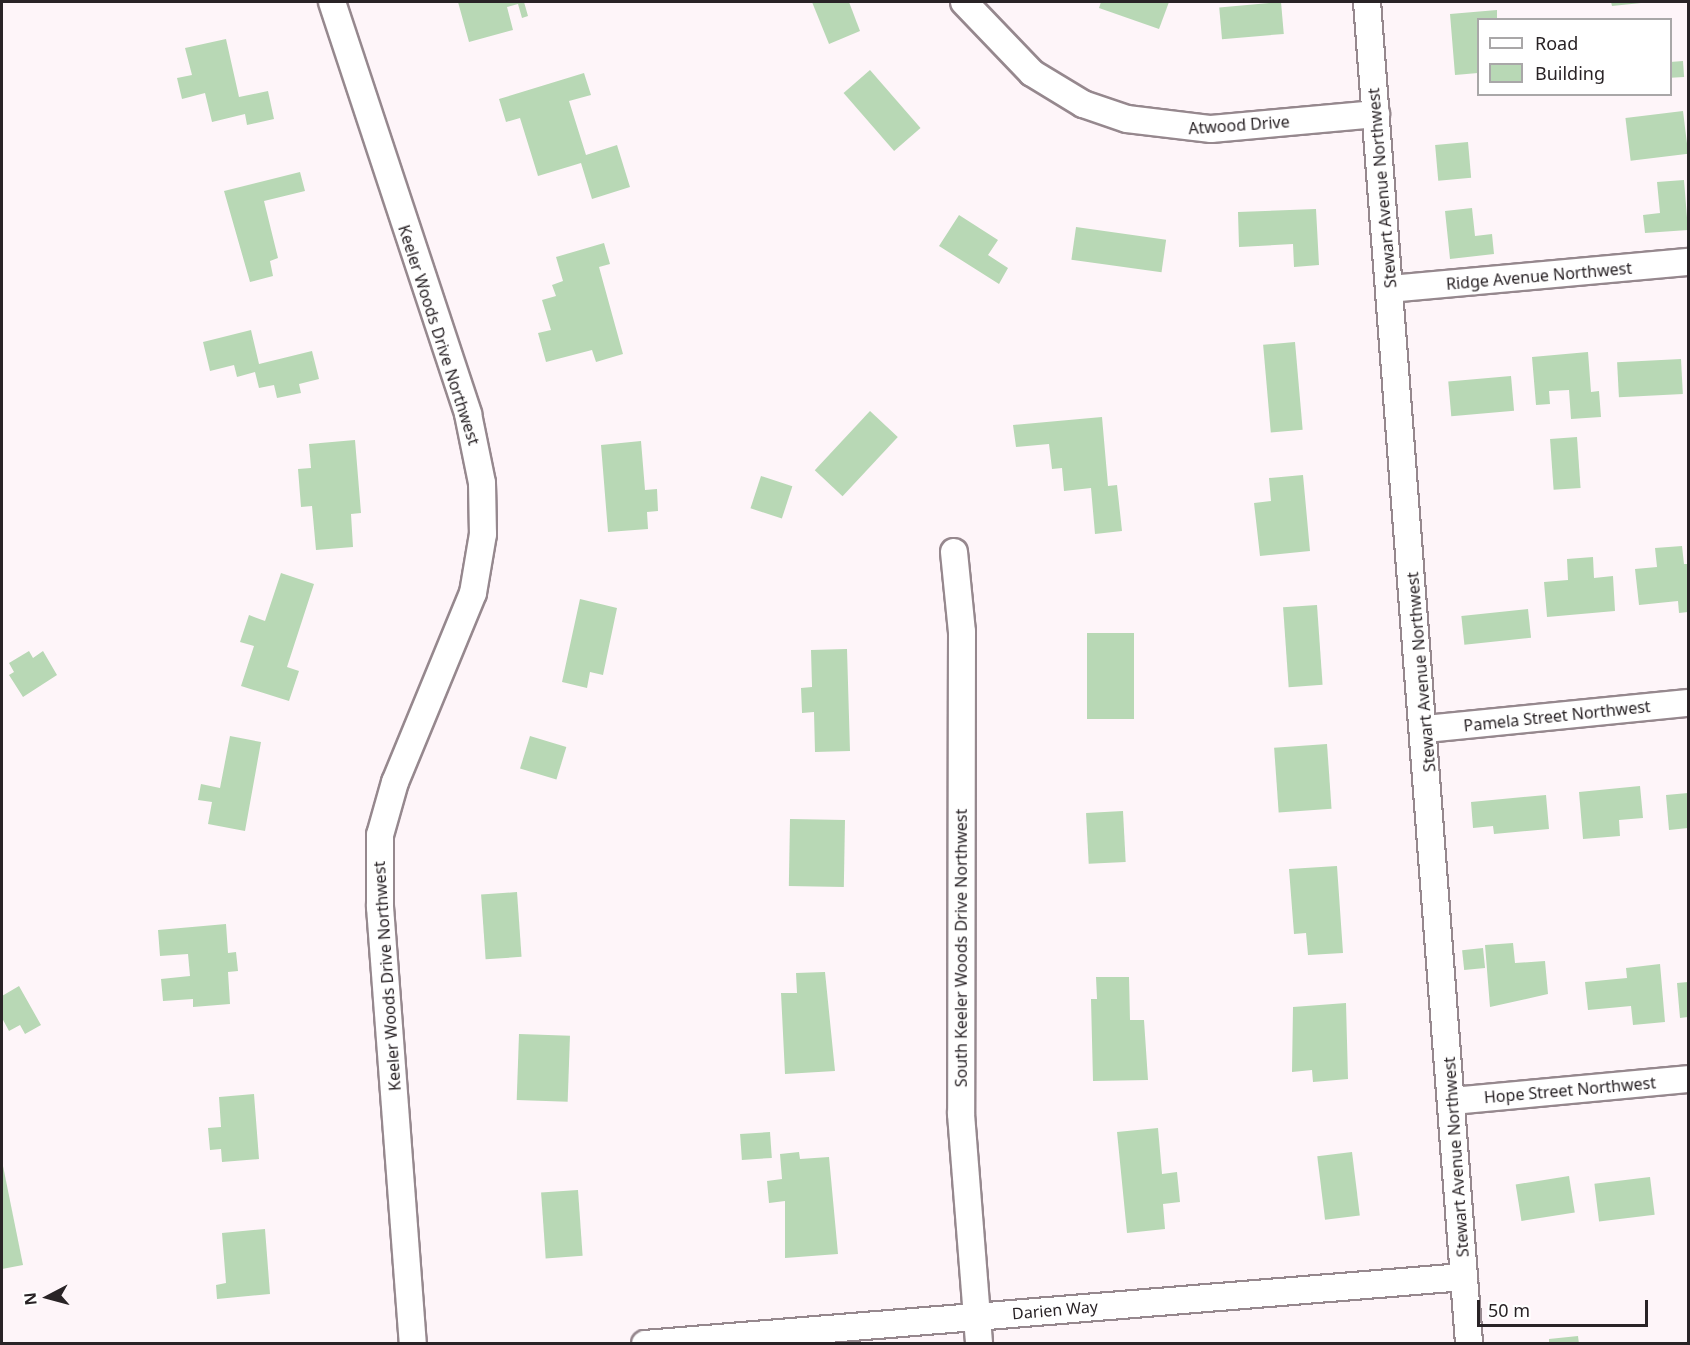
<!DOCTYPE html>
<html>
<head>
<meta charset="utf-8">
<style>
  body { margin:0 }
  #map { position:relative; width:1690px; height:1345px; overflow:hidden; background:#fef5f9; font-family:"Noto Sans",sans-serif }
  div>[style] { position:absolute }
  .building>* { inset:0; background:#b8d8b5; transform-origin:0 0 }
  .roads { filter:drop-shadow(2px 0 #96888e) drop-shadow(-2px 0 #96888e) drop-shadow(0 2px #96888e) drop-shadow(0 -2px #96888e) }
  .minor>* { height:26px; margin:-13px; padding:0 13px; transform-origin:13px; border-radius:13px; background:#fff }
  span { translate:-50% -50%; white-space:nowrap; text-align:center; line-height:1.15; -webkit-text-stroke:5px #fff; paint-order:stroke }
  .street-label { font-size:16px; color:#292326 }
  .frame { position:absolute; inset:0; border:3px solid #292326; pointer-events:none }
  .legend { position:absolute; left:1477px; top:18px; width:195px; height:78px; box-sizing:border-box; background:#fff; border:2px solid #a9a7a8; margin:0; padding:8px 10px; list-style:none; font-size:18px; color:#292326 }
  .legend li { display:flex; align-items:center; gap:12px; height:30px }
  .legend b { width:30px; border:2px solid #a9a7a8 }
  .north { position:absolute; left:18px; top:1267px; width:60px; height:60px; -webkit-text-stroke:4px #fff; paint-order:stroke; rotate:264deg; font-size:16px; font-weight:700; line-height:24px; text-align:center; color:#292326 }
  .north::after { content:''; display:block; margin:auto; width:21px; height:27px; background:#292326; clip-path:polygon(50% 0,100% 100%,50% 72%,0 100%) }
  .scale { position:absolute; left:1477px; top:1300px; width:171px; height:27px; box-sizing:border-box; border:3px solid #292326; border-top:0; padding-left:8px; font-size:18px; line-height:21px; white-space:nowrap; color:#292326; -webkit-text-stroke:4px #fff; paint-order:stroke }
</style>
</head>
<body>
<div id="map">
  <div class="building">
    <div style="clip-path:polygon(458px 2px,524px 2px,528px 16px,522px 18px,518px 4px,507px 7px,513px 30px,469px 42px)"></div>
    <div style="clip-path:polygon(812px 2px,849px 2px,860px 31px,829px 44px)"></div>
    <div style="clip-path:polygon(1101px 2px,1169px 2px,1159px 29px,1099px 8px)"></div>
    <div style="left:1281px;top:2px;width:32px;height:62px;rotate:85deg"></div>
    <div style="clip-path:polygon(1611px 2px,1641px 2px,1641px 3px,1612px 6px)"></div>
    <div style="clip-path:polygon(1497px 10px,1497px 20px,1478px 20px,1478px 73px,1455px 75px,1450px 14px)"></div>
    <div style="clip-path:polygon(226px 39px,239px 97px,268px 91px,274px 119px,247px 125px,245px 114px,212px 122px,205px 93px,182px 99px,177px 78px,192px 75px,185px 48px)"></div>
    <div style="left:1683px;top:61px;width:16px;height:13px;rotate:86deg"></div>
    <div style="left:870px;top:70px;width:77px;height:35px;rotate:49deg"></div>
    <div style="clip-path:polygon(584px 73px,591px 95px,569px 101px,586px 155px,617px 145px,630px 187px,592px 199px,581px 163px,538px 176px,520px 118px,506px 122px,499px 99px)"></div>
    <div style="left:1683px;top:111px;width:43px;height:58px;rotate:83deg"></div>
    <div style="left:1468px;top:142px;width:36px;height:33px;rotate:85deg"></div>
    <div style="clip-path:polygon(300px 172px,305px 191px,264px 201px,278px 258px,270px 261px,273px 276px,250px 282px,224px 191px)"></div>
    <div style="clip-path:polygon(1684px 180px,1688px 230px,1645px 233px,1643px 215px,1660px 213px,1657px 182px)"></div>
    <div style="clip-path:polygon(1472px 208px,1475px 236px,1492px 234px,1494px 254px,1450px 259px,1445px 211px)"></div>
    <div style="clip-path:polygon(1316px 209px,1319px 265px,1294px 267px,1293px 244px,1239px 247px,1238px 212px)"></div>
    <div style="clip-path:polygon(959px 215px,998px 240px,988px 255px,1008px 268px,999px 284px,939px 246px)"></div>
    <div style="left:1076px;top:227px;width:91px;height:33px;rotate:8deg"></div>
    <div style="clip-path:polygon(604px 243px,610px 264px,599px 267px,623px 354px,596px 362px,592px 350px,546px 362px,538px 333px,551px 330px,542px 300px,556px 296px,552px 285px,563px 281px,556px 257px)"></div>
    <div style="clip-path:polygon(251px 330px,259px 364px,312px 351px,319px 379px,299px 384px,301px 393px,277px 398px,274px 385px,259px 388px,255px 372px,237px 377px,234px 365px,210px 371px,203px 342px)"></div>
    <div style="left:1295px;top:342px;width:88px;height:32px;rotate:85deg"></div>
    <div style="clip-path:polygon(1588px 352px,1591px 392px,1599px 391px,1601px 417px,1571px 419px,1569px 390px,1549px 391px,1550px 404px,1536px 405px,1532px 357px)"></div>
    <div style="left:1681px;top:359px;width:35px;height:64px;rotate:87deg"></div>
    <div style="left:1511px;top:376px;width:35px;height:63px;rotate:85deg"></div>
    <div style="left:870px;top:411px;width:38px;height:81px;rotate:43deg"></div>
    <div style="clip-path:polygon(1102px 417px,1108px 486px,1117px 485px,1122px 531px,1095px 534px,1091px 488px,1064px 491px,1062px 468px,1052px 469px,1049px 444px,1016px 447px,1013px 425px)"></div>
    <div style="left:1577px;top:437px;width:51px;height:27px;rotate:86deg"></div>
    <div style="clip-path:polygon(355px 440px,361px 513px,351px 514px,353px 547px,316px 550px,312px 506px,301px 507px,298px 469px,311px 468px,309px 444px)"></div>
    <div style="clip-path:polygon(641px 441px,645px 490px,657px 489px,658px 511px,647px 512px,648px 529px,608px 532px,601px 445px)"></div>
    <div style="clip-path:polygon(1303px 475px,1310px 551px,1260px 556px,1254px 503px,1271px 501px,1269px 478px)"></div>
    <div style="left:761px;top:476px;width:33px;height:34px;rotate:18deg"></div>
    <div style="clip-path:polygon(1682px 546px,1684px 564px,1688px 564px,1688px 612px,1679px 613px,1678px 601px,1639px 605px,1635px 569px,1657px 567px,1655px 548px)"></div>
    <div style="clip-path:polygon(1593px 557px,1594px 578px,1613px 576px,1615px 611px,1547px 617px,1544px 582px,1568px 580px,1567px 559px)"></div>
    <div style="clip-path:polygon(281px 573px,314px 584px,287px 667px,299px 671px,289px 701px,241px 686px,254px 646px,240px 642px,249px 615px,265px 621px)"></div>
    <div style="clip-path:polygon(580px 599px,617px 608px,603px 675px,590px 672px,587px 688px,562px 682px)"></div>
    <div style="left:1317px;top:605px;width:80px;height:34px;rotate:86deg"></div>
    <div style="left:1528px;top:609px;width:29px;height:67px;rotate:84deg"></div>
    <div style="left:1087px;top:633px;width:47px;height:86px"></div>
    <div style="clip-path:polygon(847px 649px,850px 751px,815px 752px,814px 712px,802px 713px,801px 688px,812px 687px,811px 650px)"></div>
    <div style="clip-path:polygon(29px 651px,33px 658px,43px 651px,57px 675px,23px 697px,9px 675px,14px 672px,9px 663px)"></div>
    <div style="clip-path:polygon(230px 736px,261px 742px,245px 831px,208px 824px,212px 802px,198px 800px,201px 784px,220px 788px)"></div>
    <div style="left:530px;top:736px;width:38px;height:34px;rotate:17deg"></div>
    <div style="left:1327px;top:744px;width:65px;height:53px;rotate:86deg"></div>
    <div style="clip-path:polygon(1640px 786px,1643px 818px,1619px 820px,1620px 836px,1583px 839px,1579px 792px)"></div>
    <div style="clip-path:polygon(1688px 793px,1688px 828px,1669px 830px,1666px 795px)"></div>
    <div style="clip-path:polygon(1546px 795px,1549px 829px,1494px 834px,1493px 826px,1473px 828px,1471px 802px)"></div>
    <div style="left:1123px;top:811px;width:51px;height:37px;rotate:87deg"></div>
    <div style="left:790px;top:819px;width:55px;height:67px;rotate:1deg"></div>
    <div style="clip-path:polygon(1337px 866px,1343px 953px,1308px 955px,1306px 933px,1294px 934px,1289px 869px)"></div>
    <div style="left:517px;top:892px;width:65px;height:36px;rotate:86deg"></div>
    <div style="clip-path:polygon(226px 924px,228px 953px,236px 952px,238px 971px,228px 972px,230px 1004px,193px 1007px,193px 999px,163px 1001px,161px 979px,190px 976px,188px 954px,160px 956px,158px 930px)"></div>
    <div style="clip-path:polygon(1513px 943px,1515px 963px,1545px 961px,1548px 994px,1490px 1007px,1485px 945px)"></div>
    <div style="left:1483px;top:948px;width:20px;height:21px;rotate:84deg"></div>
    <div style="clip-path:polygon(1660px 964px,1665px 1022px,1633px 1025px,1631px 1006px,1588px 1010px,1585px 982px,1627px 978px,1626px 968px)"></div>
    <div style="clip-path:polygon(825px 972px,835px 1071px,785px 1074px,781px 993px,797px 993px,796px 973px)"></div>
    <div style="clip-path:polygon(1096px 977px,1129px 977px,1130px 1020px,1144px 1020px,1148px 1080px,1093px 1081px,1091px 999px,1097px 999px)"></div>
    <div style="clip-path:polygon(1688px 982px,1688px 1017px,1680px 1018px,1677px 983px)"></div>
    <div style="clip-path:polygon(19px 986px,41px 1025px,25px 1034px,20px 1025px,9px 1031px,2px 1018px,2px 996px)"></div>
    <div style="clip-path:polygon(1346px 1003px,1348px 1079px,1313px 1082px,1312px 1070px,1292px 1072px,1293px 1007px)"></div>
    <div style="left:519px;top:1034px;width:51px;height:66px;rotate:2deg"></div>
    <div style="clip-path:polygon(254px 1094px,259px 1159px,222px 1162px,221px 1149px,210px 1150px,208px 1128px,221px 1127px,219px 1097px)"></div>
    <div style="clip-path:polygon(1158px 1128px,1162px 1174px,1177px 1172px,1180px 1202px,1163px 1204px,1165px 1229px,1127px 1233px,1117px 1132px)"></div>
    <div style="left:770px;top:1132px;width:26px;height:30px;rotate:86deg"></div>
    <div style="clip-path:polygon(799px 1152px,800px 1159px,829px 1157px,838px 1254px,785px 1258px,785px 1201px,769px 1203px,767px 1181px,782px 1179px,780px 1154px)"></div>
    <div style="left:1352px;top:1152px;width:64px;height:35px;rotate:83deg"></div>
    <div style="clip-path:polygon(2px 1161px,23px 1265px,2px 1269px)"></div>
    <div style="left:1569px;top:1176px;width:37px;height:54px;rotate:81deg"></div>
    <div style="left:1650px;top:1177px;width:38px;height:56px;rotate:83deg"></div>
    <div style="left:578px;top:1190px;width:66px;height:37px;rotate:86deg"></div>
    <div style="clip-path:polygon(265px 1229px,270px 1294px,217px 1299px,216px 1285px,226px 1283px,222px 1233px)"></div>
    <div style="clip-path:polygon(1578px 1336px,1579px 1344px,1549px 1344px,1549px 1339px)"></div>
  </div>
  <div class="roads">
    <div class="minor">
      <div style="left:332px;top:2px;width:434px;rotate:71.7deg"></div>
      <div style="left:468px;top:414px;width:70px;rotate:78.5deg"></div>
      <div style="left:482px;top:483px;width:51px;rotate:88.9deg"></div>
      <div style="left:483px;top:534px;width:60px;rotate:99.6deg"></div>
      <div style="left:473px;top:593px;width:204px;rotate:112.4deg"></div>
      <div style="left:395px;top:782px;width:55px;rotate:105.8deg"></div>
      <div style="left:380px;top:835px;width:72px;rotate:90deg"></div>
      <div style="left:380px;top:907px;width:438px;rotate:85.7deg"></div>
      <div style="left:964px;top:2px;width:98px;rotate:46.2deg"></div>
      <div style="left:1032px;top:73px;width:60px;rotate:31.3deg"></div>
      <div style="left:1083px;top:104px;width:46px;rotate:18.8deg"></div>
      <div style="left:1127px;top:119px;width:85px;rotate:6.8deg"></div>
      <div style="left:1211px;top:129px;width:166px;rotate:-5.2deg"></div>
      <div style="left:1367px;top:2px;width:1346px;rotate:85.65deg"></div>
      <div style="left:1390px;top:289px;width:299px;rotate:-5.2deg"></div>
      <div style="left:954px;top:552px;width:80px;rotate:84.3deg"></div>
      <div style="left:962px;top:632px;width:482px;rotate:90.1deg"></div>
      <div style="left:961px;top:1114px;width:231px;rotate:85.5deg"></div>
      <div style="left:1426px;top:729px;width:263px;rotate:-5.7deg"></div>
      <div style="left:1452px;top:1101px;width:237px;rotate:-5.3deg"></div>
      <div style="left:645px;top:1344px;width:822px;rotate:-4.68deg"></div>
    </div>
  </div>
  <div class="street-label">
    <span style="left:1239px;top:125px;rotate:-4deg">Atwood Drive</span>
    <span style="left:1382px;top:188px;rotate:-95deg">Stewart Avenue Northwest</span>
    <span style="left:1539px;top:276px;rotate:-5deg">Ridge Avenue Northwest</span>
    <span style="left:439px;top:335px;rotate:72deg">Keeler Woods Drive Northwest</span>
    <span style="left:1421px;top:672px;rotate:-95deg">Stewart Avenue Northwest</span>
    <span style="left:1557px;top:716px;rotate:-6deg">Pamela Street Northwest</span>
    <span style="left:961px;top:948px;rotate:-90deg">South Keeler Woods Drive Northwest</span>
    <span style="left:387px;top:976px;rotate:-94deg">Keeler Woods Drive Northwest</span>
    <span style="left:1570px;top:1090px;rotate:-5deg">Hope Street Northwest</span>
    <span style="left:1456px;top:1157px;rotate:-94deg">Stewart Avenue Northwest</span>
    <span style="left:1055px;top:1310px;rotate:-5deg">Darien Way</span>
  </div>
  <div class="frame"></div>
  <ul class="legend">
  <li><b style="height:8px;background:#fff"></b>Road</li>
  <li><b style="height:16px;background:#b8d8b5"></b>Building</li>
  </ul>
  <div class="north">N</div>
  <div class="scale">50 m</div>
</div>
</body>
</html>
